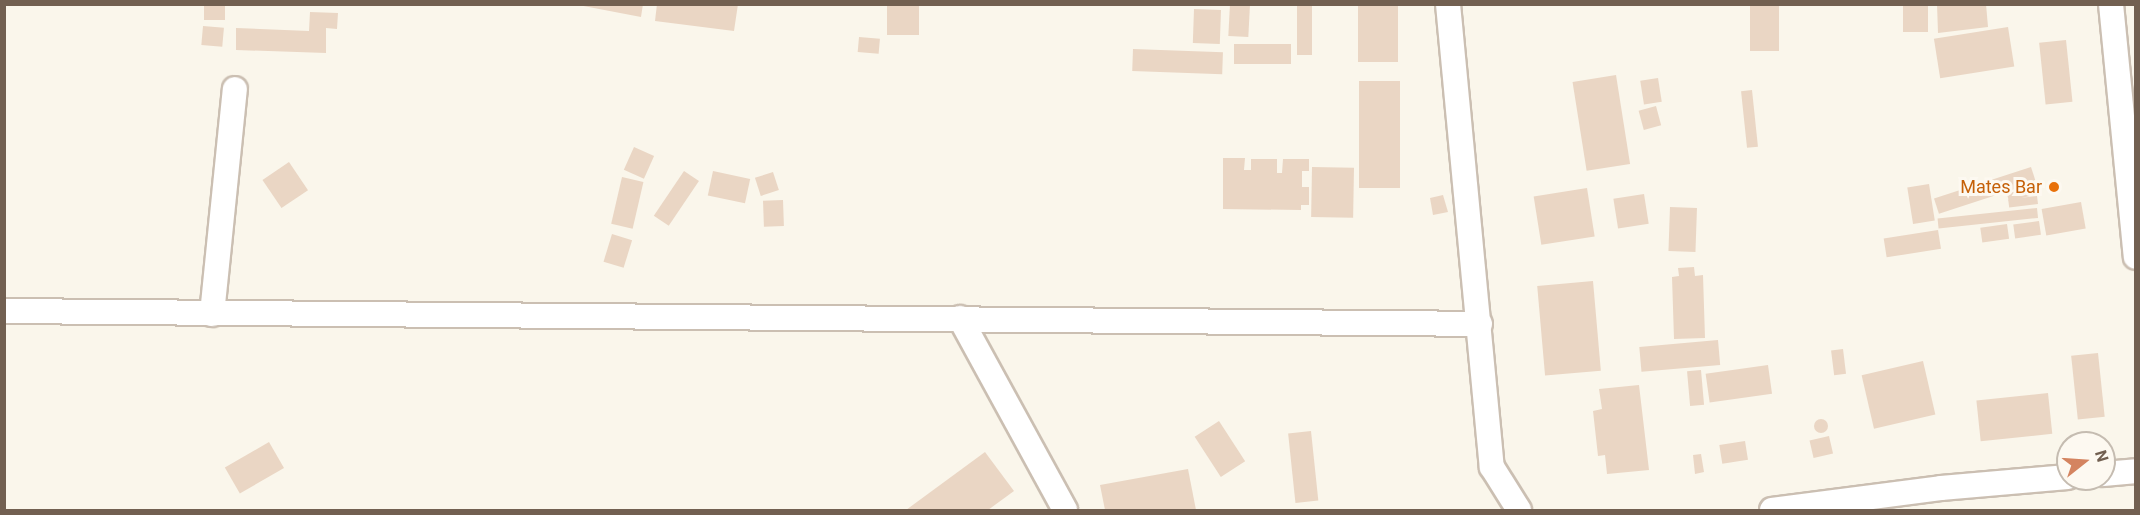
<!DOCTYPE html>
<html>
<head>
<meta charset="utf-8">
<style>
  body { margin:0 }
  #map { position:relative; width:2140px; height:515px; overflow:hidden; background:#faf6eb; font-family:Roboto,sans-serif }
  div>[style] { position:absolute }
  .building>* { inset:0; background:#ead6c4; transform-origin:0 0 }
  .round { border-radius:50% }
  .roads { filter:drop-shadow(2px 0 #cbbfb2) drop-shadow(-2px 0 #cbbfb2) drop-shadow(0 2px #cbbfb2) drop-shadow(0 -2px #cbbfb2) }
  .minor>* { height:24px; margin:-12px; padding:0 12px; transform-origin:12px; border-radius:12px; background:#fff }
  .dots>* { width:16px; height:16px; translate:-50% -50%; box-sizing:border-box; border:3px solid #fdf9f1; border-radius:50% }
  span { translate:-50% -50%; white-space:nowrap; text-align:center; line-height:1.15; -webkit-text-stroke:6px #fdf9f1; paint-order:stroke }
  .food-label { font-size:18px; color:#c56008 }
  .right { translate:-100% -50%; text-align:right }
  .frame { position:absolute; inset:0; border:6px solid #726051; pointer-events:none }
  .north { position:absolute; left:2056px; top:431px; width:60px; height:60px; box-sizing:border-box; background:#fdf9f1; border:2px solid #c5bcb1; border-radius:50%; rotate:73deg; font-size:16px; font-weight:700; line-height:24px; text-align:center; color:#726051 }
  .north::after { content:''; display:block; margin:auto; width:21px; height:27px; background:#d48460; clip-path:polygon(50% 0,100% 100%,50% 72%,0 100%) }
</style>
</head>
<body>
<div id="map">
  <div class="building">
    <div style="left:204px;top:4px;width:21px;height:16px"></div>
    <div style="clip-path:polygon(573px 4px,643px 4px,641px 17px)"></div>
    <div style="clip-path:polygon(657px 4px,738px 4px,734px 31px,655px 21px)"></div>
    <div style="left:887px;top:4px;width:32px;height:31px"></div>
    <div style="left:1230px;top:4px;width:20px;height:32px;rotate:3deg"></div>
    <div style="left:1297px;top:4px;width:15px;height:51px"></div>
    <div style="left:1358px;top:4px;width:40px;height:58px"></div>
    <div style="left:1750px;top:4px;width:29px;height:47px"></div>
    <div style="left:1903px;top:4px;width:25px;height:28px"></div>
    <div style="clip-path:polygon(1937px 4px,1986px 4px,1988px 27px,1938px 33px)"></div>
    <div style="left:1194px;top:9px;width:27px;height:34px;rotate:2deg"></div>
    <div style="clip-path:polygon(310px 12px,338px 13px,337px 29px,326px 28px,326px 53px,236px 50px,236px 28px,309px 31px)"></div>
    <div style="left:203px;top:26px;width:21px;height:19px;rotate:5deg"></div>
    <div style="left:2008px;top:27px;width:40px;height:75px;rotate:81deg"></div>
    <div style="left:859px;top:37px;width:21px;height:15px;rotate:5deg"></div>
    <div style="left:2066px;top:40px;width:62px;height:27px;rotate:84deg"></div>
    <div style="left:1234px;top:44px;width:57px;height:20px"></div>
    <div style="left:1133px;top:49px;width:90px;height:22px;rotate:2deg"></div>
    <div style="left:1616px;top:75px;width:90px;height:44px;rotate:81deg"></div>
    <div style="left:1658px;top:78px;width:24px;height:18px;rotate:81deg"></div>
    <div style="left:1359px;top:81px;width:41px;height:107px"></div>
    <div style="left:1752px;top:90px;width:57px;height:11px;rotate:84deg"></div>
    <div style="left:1656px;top:106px;width:20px;height:18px;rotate:75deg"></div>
    <div style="left:634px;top:147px;width:22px;height:25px;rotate:24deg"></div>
    <div style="clip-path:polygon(1223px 158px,1245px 158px,1244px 170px,1251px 170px,1251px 159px,1277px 159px,1277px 173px,1282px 173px,1283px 159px,1309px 159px,1309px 171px,1302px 171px,1302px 187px,1309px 187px,1309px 205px,1301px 205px,1301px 210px,1223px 209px)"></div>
    <div style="left:289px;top:162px;width:34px;height:32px;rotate:56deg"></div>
    <div style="left:1312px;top:167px;width:42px;height:50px;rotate:1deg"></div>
    <div style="left:2031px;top:167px;width:16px;height:102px;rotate:72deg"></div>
    <div style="left:684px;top:171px;width:18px;height:54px;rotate:34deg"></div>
    <div style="left:713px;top:171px;width:38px;height:25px;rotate:12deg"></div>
    <div style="left:773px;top:172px;width:19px;height:19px;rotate:72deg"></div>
    <div style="left:622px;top:177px;width:22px;height:48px;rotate:13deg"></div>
    <div style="left:1929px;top:184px;width:37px;height:22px;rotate:81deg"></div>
    <div style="left:2037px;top:186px;width:8px;height:31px;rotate:76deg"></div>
    <div style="left:1587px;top:188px;width:49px;height:54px;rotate:81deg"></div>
    <div style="left:1644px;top:194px;width:30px;height:31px;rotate:81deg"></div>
    <div style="clip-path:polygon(1443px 195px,1448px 212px,1433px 215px,1430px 198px)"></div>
    <div style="left:2037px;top:196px;width:8px;height:29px;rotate:83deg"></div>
    <div style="left:783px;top:200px;width:26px;height:20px;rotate:88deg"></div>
    <div style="left:2081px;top:202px;width:27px;height:40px;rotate:80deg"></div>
    <div style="left:1670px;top:207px;width:27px;height:44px;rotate:2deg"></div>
    <div style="left:2037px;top:208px;width:10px;height:100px;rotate:84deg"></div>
    <div style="left:2039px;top:221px;width:14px;height:26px;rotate:82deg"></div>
    <div style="left:2007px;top:224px;width:15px;height:27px;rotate:82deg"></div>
    <div style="left:1938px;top:230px;width:19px;height:55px;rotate:81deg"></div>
    <div style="left:612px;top:234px;width:21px;height:29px;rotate:17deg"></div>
    <div style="clip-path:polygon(1694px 267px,1695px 276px,1703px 275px,1705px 338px,1674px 339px,1672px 277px,1679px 276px,1678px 268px)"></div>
    <div style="left:1593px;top:281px;width:90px;height:56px;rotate:85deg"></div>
    <div style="left:1718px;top:340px;width:25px;height:79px;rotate:85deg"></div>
    <div style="left:1843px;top:349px;width:25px;height:12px;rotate:83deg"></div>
    <div style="left:2098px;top:353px;width:64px;height:27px;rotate:84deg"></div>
    <div style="left:1923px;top:361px;width:55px;height:63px;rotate:77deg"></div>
    <div style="left:1768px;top:365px;width:29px;height:63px;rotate:82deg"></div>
    <div style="left:1701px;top:370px;width:35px;height:14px;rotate:85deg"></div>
    <div style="clip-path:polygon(1639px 385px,1649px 470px,1607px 474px,1605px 455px,1598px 456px,1593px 411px,1602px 409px,1599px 389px)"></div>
    <div style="left:2048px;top:393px;width:41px;height:72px;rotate:84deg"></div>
    <div class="round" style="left:1814px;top:419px;width:14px;height:14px"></div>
    <div style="left:1219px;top:421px;width:48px;height:29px;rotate:57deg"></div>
    <div style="left:1311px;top:431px;width:70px;height:23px;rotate:84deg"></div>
    <div style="left:1829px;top:436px;width:18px;height:20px;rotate:77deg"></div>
    <div style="left:1745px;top:441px;width:19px;height:26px;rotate:81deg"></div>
    <div style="left:269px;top:442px;width:30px;height:51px;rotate:60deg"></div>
    <div style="clip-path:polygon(985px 452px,1014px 491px,988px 510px,906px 510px)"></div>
    <div style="clip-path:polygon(1701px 454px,1704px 472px,1695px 474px,1693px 455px)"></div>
    <div style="clip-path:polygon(1188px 469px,1196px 510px,1105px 510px,1100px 485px)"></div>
  </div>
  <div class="roads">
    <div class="minor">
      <div style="left:1448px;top:4px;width:465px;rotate:84.6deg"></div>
      <div style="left:1492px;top:467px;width:51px;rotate:57.9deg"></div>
      <div style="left:2111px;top:4px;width:254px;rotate:84.4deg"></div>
      <div style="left:4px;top:311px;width:1476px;rotate:0.5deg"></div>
      <div style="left:212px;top:314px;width:226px;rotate:-84.2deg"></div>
      <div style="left:960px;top:318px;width:219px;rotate:61.3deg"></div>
      <div style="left:2104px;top:474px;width:32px;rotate:-5deg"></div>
      <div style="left:1772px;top:510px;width:170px;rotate:-7.4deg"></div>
      <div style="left:1941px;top:488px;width:127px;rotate:-5deg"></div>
    </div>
  </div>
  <div class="dots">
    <div style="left:2054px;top:187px;background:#e8710a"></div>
  </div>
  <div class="food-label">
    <span class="right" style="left:2042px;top:187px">Mates Bar</span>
  </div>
  <div class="frame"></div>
  <div class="north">N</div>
</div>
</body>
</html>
